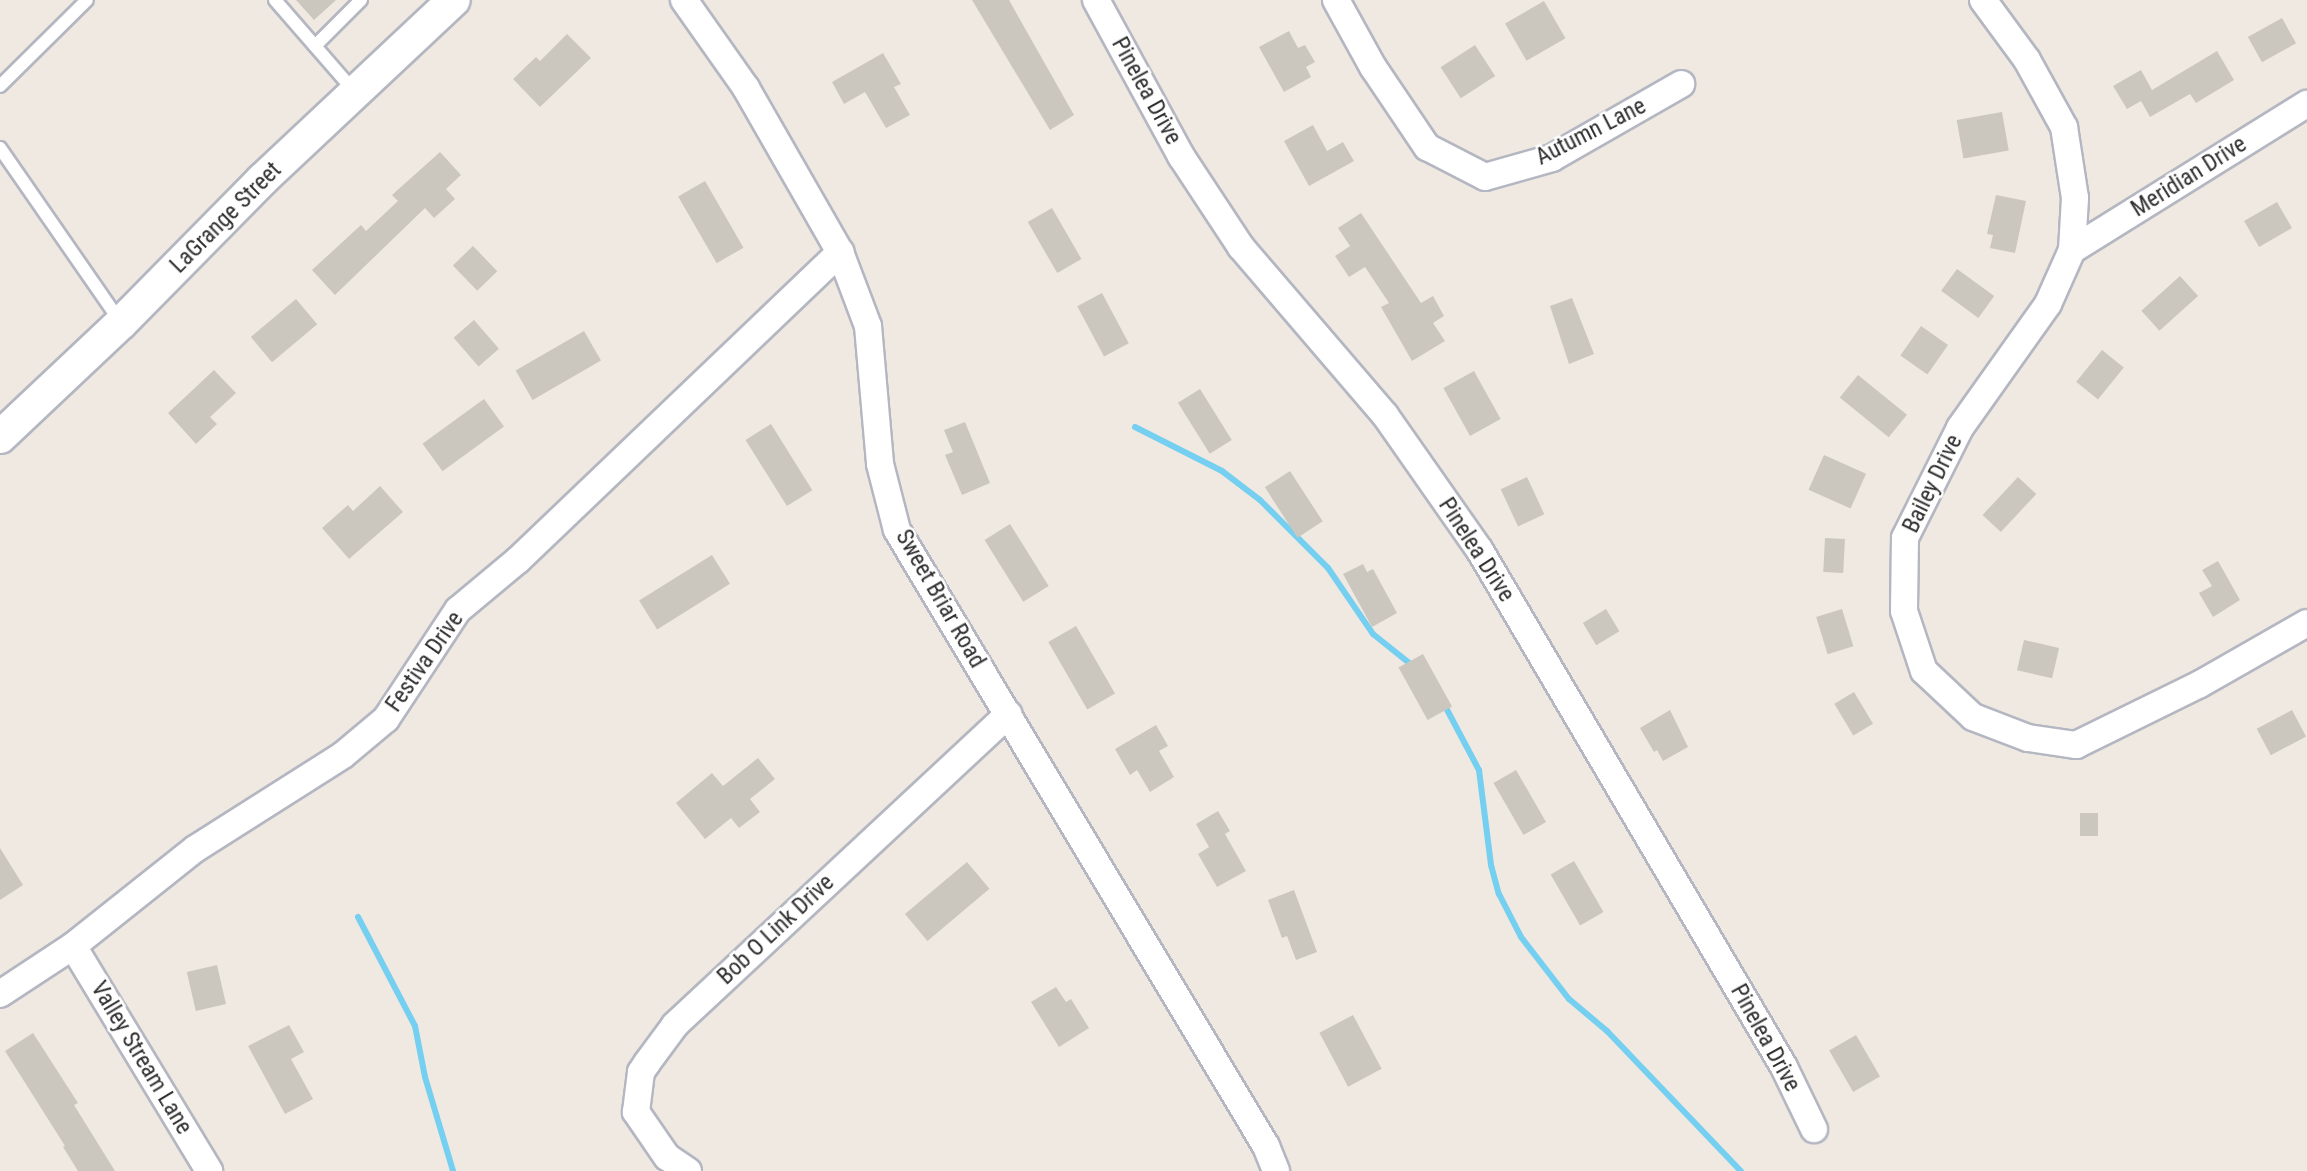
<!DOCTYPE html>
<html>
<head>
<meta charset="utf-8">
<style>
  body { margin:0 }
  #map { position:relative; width:2307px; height:1171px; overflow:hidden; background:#efe9e1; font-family:"Roboto Condensed",sans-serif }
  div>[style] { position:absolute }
  .stream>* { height:6px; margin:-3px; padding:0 3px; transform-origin:3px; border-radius:3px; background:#75cff0 }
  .building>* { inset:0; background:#cbc7bf; transform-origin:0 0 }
  .roads { filter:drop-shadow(2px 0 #b4b7c1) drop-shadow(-2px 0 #b4b7c1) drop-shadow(0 2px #b4b7c1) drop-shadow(0 -2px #b4b7c1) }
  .service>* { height:12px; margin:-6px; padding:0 6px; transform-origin:6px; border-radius:6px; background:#fff }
  .minor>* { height:26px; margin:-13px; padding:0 13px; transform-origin:13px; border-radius:13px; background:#fff }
  .tertiary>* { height:32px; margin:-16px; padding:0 16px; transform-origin:16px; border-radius:16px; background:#fff }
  span { translate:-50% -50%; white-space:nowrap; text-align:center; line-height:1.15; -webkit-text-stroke:5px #fff; paint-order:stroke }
  .street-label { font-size:23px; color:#2e2e2e }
</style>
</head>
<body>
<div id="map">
  <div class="stream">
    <div style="left:1135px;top:427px;width:97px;rotate:26.8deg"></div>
    <div style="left:1222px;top:471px;width:48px;rotate:37.3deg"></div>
    <div style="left:1260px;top:500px;width:96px;rotate:45deg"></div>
    <div style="left:1328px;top:568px;width:80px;rotate:55.7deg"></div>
    <div style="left:1373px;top:634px;width:51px;rotate:38.7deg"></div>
    <div style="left:1444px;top:704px;width:75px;rotate:62.1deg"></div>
    <div style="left:1479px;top:770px;width:96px;rotate:82.8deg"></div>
    <div style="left:1491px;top:865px;width:30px;rotate:75deg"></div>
    <div style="left:1499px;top:894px;width:48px;rotate:62.9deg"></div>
    <div style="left:1521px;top:937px;width:78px;rotate:52.3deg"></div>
    <div style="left:1569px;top:999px;width:50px;rotate:40.1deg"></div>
    <div style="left:1607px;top:1031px;width:194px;rotate:46.3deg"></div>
    <div style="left:358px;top:917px;width:123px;rotate:62.4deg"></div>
    <div style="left:415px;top:1026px;width:52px;rotate:78.9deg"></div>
    <div style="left:425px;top:1077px;width:98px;rotate:73.4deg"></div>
  </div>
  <div class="building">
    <div style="clip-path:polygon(296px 0,336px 0,314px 20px)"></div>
    <div style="clip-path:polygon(972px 0,1009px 0,1074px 115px,1050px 130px)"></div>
    <div style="left:1544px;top:1px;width:43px;height:45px;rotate:60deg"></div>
    <div style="left:2282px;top:18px;width:29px;height:39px;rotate:61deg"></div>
    <div style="clip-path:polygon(1289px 31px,1298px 48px,1305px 45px,1315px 62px,1306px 67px,1311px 77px,1284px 92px,1259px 47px)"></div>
    <div style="clip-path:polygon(567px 34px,591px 58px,540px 107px,513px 79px,536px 57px,540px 61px)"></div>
    <div style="left:1475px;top:45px;width:37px;height:41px;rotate:57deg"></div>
    <div style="clip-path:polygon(2217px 51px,2234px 80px,2196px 103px,2190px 94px,2150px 117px,2141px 101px,2127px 109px,2113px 86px,2141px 70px,2152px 90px)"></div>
    <div style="clip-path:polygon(883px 53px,901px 84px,894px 87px,910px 115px,886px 128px,865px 92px,844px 104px,832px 82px)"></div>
    <div style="left:2002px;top:112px;width:39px;height:46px;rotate:80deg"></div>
    <div style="clip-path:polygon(1313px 125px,1327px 151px,1343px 142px,1354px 161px,1309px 186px,1284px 141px)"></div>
    <div style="clip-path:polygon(440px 152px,461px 175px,446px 189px,455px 199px,434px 218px,425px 208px,335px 295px,312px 270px,361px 225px,366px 231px,398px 201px,392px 195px)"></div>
    <div style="left:705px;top:181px;width:77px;height:31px;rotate:60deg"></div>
    <div style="clip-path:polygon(1996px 195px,2026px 201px,2015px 253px,1990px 248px,1993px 235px,1987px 234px)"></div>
    <div style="left:2277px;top:202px;width:30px;height:38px;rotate:60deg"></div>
    <div style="left:1052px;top:208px;width:59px;height:28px;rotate:60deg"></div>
    <div style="clip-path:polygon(1361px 213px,1421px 303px,1433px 296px,1444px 316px,1433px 323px,1445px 341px,1412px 361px,1381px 307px,1389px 303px,1365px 267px,1349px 277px,1335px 256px,1350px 246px,1338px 228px)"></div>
    <div style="left:473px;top:246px;width:35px;height:28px;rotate:46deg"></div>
    <div style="left:1957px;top:269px;width:46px;height:27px;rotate:36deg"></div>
    <div style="left:2180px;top:276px;width:27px;height:52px;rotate:48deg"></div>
    <div style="left:1102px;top:293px;width:57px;height:28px;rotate:62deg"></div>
    <div style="clip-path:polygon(1572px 298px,1594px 354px,1569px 364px,1550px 306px)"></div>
    <div style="left:296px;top:299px;width:33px;height:59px;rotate:50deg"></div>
    <div style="left:474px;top:320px;width:38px;height:27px;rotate:49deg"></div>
    <div style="left:1921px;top:326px;width:33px;height:36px;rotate:35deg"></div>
    <div style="left:584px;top:331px;width:34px;height:79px;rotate:60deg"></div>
    <div style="left:2102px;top:350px;width:28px;height:41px;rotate:39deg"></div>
    <div style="clip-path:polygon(214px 370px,236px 393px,210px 417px,217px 424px,196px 444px,168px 413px)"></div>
    <div style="left:1474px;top:371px;width:55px;height:35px;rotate:61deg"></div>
    <div style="left:1858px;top:375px;width:63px;height:29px;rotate:39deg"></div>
    <div style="left:1200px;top:389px;width:60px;height:26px;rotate:58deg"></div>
    <div style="left:484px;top:399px;width:34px;height:76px;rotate:54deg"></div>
    <div style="clip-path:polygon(965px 422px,990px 483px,962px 495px,945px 455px,953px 452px,944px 430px)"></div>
    <div style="left:771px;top:424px;width:78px;height:30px;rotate:58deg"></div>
    <div style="left:1824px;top:455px;width:46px;height:38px;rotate:24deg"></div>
    <div style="left:1290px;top:471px;width:60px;height:30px;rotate:57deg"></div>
    <div style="left:1527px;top:477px;width:41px;height:29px;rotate:65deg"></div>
    <div style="left:2018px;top:477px;width:25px;height:52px;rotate:43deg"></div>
    <div style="clip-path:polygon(380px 486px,403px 512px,349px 559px,322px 528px,348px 505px,353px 511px)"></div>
    <div style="left:1010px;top:524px;width:73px;height:30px;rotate:58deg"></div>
    <div style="left:1825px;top:538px;width:20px;height:34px;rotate:3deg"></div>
    <div style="left:712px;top:555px;width:34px;height:86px;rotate:58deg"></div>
    <div style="clip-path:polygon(2218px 561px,2240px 600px,2213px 617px,2199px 593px,2212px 586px,2202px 570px)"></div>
    <div style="clip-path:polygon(1363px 564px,1367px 572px,1373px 569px,1397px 613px,1372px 627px,1343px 574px)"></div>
    <div style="left:1606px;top:609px;width:26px;height:27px;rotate:59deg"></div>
    <div style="left:1842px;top:609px;width:39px;height:27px;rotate:73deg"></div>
    <div style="left:1076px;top:626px;width:78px;height:32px;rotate:60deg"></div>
    <div style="left:2024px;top:640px;width:36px;height:31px;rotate:13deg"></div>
    <div style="left:1423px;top:654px;width:60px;height:28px;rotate:61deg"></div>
    <div style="left:1854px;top:692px;width:37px;height:23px;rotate:59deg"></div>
    <div style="clip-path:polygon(1670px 710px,1688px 747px,1663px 761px,1657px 750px,1654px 752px,1640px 728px)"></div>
    <div style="left:2292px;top:710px;width:30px;height:40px;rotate:62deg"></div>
    <div style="clip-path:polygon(1156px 725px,1168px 746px,1159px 751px,1174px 777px,1150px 792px,1137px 770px,1130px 775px,1115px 749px)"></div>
    <div style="clip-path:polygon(758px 758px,775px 779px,750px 799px,760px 812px,739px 828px,731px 818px,705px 839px,676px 803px,712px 773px,723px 786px)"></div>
    <div style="left:1516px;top:770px;width:60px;height:26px;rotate:60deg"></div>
    <div style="clip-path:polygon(1218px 811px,1230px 831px,1225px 834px,1246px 871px,1217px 887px,1198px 854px,1209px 847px,1196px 824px)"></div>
    <div style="left:2080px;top:813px;width:18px;height:23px"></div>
    <div style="clip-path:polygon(0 848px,23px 885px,0 900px)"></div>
    <div style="left:1574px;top:861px;width:59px;height:27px;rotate:60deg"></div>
    <div style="left:967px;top:862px;width:35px;height:81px;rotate:50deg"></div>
    <div style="clip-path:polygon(1294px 890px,1317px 952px,1296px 960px,1287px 936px,1282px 938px,1268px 900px)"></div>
    <div style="left:217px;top:965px;width:40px;height:31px;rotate:77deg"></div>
    <div style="clip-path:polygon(1056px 987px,1066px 1002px,1071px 999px,1089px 1028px,1059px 1047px,1031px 1002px)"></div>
    <div style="left:1353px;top:1015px;width:61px;height:38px;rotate:62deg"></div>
    <div style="clip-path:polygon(289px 1025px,304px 1052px,291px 1059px,313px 1099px,285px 1114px,248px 1046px)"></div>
    <div style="clip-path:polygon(33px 1033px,78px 1103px,74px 1105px,115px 1171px,78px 1171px,63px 1147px,65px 1146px,5px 1051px)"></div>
    <div style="left:1856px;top:1035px;width:48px;height:31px;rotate:60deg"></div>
  </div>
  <div class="roads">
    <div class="service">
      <div style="left:275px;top:0;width:122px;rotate:49deg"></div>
      <div style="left:315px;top:46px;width:65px;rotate:-45deg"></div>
      <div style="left:0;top:86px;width:122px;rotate:-44.7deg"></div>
      <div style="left:0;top:148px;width:213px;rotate:55.3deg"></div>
    </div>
    <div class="minor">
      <div style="left:684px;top:0;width:108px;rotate:54.8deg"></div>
      <div style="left:746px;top:88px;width:189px;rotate:60.2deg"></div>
      <div style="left:840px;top:252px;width:79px;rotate:69.3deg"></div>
      <div style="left:868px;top:326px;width:139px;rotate:85deg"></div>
      <div style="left:880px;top:464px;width:68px;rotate:75.6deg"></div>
      <div style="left:897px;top:530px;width:718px;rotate:59.08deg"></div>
      <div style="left:1266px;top:1146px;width:27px;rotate:68deg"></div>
      <div style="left:1096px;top:0;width:178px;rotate:61.4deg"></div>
      <div style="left:1181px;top:156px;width:109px;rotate:56.6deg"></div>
      <div style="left:1241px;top:247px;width:221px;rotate:49.4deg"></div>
      <div style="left:1385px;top:415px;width:164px;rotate:55deg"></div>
      <div style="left:1479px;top:549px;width:601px;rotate:59.51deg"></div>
      <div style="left:1784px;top:1067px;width:69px;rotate:64.2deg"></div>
      <div style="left:1336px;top:0;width:77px;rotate:61.1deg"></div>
      <div style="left:1373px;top:67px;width:97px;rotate:56deg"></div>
      <div style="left:1427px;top:147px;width:65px;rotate:27.3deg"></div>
      <div style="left:1485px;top:177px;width:70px;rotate:-15.8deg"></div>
      <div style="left:1552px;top:158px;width:149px;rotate:-29.8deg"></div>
      <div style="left:1983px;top:0;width:74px;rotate:53.7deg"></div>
      <div style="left:2027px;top:60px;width:77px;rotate:61.1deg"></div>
      <div style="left:2064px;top:127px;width:72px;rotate:81.2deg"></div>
      <div style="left:2075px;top:198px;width:52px;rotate:93.3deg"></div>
      <div style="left:2072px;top:250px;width:59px;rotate:114deg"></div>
      <div style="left:2048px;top:304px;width:152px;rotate:125.4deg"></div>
      <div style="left:1960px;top:428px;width:123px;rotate:116.6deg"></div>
      <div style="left:1905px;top:538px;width:73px;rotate:90.8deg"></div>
      <div style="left:1904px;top:611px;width:63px;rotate:71.6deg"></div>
      <div style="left:1924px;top:671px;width:67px;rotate:43.2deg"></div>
      <div style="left:1973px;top:717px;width:59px;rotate:20.9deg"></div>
      <div style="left:2028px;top:738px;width:49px;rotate:8.3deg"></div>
      <div style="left:2076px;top:745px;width:138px;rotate:-26.2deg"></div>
      <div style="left:2200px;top:684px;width:123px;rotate:-29.7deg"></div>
      <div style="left:2072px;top:250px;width:277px;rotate:-31.9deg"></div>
      <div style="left:73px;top:946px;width:263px;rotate:58.8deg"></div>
      <div style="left:0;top:994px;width:87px;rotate:-33.3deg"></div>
      <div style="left:73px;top:946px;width:156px;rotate:-38.5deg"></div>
      <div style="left:195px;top:849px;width:175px;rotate:-32.4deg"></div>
      <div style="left:343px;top:755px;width:56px;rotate:-39.9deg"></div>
      <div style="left:386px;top:719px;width:131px;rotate:-56.6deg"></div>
      <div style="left:458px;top:610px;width:78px;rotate:-39.8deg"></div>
      <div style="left:518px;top:560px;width:446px;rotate:-43.7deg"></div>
      <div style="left:688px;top:1171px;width:25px;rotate:-146deg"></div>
      <div style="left:667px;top:1157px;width:55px;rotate:-124.6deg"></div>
      <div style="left:636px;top:1112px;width:40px;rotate:-82.9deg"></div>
      <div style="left:641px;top:1072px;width:11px;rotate:-56deg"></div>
      <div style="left:647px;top:1063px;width:47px;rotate:-53.6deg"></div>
      <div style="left:675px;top:1025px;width:456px;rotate:-43deg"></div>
    </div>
    <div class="tertiary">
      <div style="left:0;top:437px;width:166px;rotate:-43.3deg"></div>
      <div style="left:121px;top:323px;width:201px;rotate:-45.4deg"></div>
      <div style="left:262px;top:180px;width:263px;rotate:-43.2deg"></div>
    </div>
  </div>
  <div class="street-label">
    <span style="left:1146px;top:91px;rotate:61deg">Pinelea Drive</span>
    <span style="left:1591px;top:132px;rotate:-27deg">Autumn Lane</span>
    <span style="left:2189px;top:177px;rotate:-32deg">Meridian Drive</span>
    <span style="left:226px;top:218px;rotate:-45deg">LaGrange Street</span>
    <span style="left:1933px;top:484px;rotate:-64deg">Bailey Drive</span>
    <span style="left:1476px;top:550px;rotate:57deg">Pinelea Drive</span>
    <span style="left:940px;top:599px;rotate:60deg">Sweet Briar Road</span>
    <span style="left:425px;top:662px;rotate:-55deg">Festiva Drive</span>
    <span style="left:776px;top:930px;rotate:-43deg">Bob O Link Drive</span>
    <span style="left:1765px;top:1038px;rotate:61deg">Pinelea Drive</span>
    <span style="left:141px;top:1058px;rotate:59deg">Valley Stream Lane</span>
  </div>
</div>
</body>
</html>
